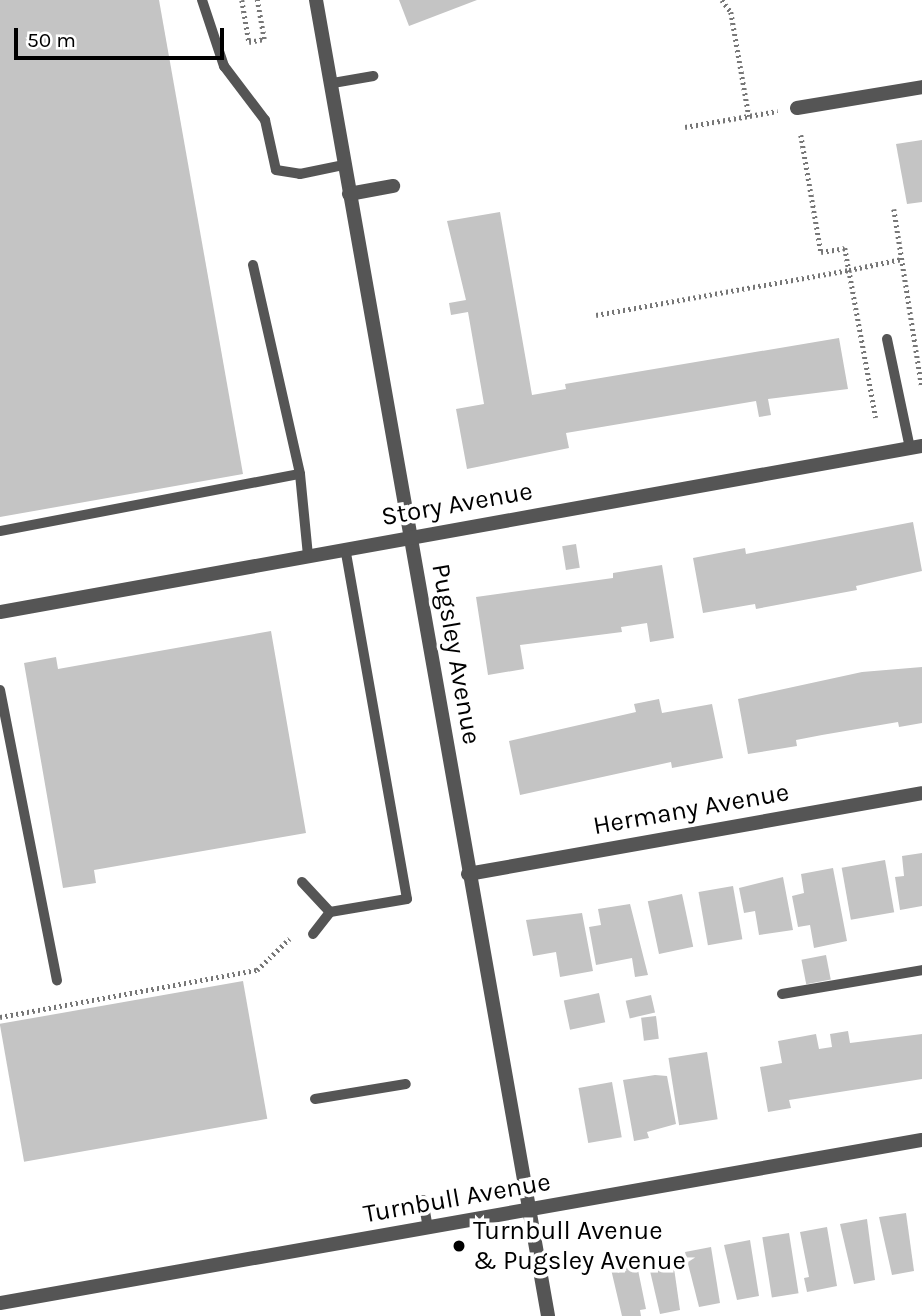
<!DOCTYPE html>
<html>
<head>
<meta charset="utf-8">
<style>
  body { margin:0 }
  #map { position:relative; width:922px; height:1316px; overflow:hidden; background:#fff; font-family:Karla,sans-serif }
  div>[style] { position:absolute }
  .building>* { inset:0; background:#c4c4c4; transform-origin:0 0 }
  .path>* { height:4.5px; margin-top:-2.25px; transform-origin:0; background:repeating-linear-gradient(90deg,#777 0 2px,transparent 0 5.5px) }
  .lane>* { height:10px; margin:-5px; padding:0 5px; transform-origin:5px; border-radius:5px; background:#555 }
  .street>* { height:14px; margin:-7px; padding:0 7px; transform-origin:7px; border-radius:7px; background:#555 }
  .dots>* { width:19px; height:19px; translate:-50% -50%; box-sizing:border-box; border:4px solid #fff; border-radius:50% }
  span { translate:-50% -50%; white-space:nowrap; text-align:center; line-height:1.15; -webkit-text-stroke:7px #fff; paint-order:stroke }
  .street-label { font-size:26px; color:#000 }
  .poi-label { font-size:26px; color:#000 }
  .left { translate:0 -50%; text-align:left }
  .scale { position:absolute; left:14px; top:28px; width:210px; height:32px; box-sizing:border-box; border:4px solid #000; border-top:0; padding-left:9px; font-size:21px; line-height:24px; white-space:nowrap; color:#000; -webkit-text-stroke:5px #fff; paint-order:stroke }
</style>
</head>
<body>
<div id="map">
  <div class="building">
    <div style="clip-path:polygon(0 0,159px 0,243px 474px,0 517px)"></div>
    <div style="clip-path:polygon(399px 0,477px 0,409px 26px)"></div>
    <div style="clip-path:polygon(922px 140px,922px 202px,907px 204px,896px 144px)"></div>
    <div style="clip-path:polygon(500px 212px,532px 395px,566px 389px,565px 384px,839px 338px,848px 389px,768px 399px,771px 415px,759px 417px,756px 401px,566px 433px,569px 448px,467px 469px,456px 409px,484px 404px,468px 312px,451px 315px,449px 303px,466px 300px,447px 221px)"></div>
    <div style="clip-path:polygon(913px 522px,922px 571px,856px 586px,857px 590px,756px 609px,755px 604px,703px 613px,693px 558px,745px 548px,746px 554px)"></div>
    <div style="left:576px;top:544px;width:24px;height:14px;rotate:81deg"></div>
    <div style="clip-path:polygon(662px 565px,674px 638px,650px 642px,647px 623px,621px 627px,622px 632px,520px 645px,524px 669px,488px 675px,476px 597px,613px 578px,613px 573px)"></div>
    <div style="clip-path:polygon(271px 631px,306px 833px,94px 870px,96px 883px,63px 888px,24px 663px,56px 657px,58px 669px)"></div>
    <div style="clip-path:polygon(922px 667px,922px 723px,899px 727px,898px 722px,822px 735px,796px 740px,797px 746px,748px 754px,738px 699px,862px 672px)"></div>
    <div style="clip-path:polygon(659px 699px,662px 713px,712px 704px,723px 758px,672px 768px,671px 762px,520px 795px,509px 741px,636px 712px,634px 704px)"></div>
    <div style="clip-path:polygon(922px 853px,922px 906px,900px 910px,895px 877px,904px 876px,902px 856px)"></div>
    <div style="left:885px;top:860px;width:53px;height:44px;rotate:80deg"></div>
    <div style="clip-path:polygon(833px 868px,847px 941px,814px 948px,810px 925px,798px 927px,792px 896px,804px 893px,801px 874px)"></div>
    <div style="clip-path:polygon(783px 877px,793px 930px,759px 935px,755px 911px,744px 913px,739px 888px)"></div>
    <div style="left:733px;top:886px;width:54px;height:35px;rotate:80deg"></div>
    <div style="left:682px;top:894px;width:54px;height:35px;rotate:78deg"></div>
    <div style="clip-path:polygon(630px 904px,648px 975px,635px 977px,632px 958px,596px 965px,589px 927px,601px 925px,598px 909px)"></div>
    <div style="clip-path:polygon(582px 913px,593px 971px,560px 977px,556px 952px,533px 956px,526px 920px)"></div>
    <div style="left:826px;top:955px;width:25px;height:25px;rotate:79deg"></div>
    <div style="left:243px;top:981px;width:140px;height:247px;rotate:80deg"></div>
    <div style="left:599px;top:993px;width:30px;height:36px;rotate:78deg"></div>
    <div style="left:651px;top:995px;width:18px;height:26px;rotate:77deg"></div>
    <div style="left:656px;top:1016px;width:23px;height:15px;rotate:83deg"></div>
    <div style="clip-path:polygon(848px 1031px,850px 1043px,922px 1034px,922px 1079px,789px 1100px,791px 1108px,768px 1112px,760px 1067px,782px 1063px,778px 1041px,816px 1034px,819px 1049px,832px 1047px,830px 1034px)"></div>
    <div style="left:707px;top:1052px;width:68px;height:39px;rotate:81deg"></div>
    <div style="clip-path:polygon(655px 1075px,667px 1076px,676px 1124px,647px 1132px,649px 1138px,634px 1141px,623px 1080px)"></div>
    <div style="left:612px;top:1082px;width:56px;height:34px;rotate:80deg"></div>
    <div style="clip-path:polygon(906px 1213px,914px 1271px,892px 1275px,879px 1217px)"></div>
    <div style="clip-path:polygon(867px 1219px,875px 1280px,854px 1284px,840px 1224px)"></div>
    <div style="clip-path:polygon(827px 1227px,837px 1286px,807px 1292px,804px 1278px,809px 1277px,800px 1232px)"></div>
    <div style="left:789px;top:1233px;width:61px;height:27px;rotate:81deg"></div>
    <div style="clip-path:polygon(750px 1240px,759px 1296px,737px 1300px,724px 1245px)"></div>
    <div style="clip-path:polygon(711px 1247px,720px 1303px,699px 1307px,685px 1252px)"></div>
    <div style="clip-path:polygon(672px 1254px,680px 1310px,660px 1314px,647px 1258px)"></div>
    <div style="clip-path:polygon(636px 1260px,646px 1309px,640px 1310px,641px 1316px,622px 1316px,610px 1265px)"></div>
  </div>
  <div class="path">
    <div style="left:242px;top:0;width:43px;rotate:80.5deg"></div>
    <div style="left:249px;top:42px;width:15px;rotate:-11deg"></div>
    <div style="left:264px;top:39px;width:40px;rotate:-100deg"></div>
    <div style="left:722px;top:0;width:15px;rotate:53deg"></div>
    <div style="left:731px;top:12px;width:106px;rotate:80.2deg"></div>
    <div style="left:685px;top:127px;width:94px;rotate:-9.8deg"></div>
    <div style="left:801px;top:135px;width:119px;rotate:80.3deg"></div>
    <div style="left:821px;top:252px;width:24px;rotate:-9deg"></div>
    <div style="left:845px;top:248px;width:22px;rotate:80deg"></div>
    <div style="left:849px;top:270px;width:54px;rotate:-11.7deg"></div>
    <div style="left:894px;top:209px;width:180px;rotate:81.1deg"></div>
    <div style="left:596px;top:315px;width:257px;rotate:-10.1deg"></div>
    <div style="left:849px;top:270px;width:150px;rotate:79.7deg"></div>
    <div style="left:0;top:1017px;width:261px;rotate:-10.4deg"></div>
    <div style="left:257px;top:970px;width:45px;rotate:-44.1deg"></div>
  </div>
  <div class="lane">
    <div style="left:202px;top:0;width:70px;rotate:71.6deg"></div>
    <div style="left:224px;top:66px;width:68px;rotate:52.8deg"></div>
    <div style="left:265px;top:120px;width:51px;rotate:77.6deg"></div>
    <div style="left:276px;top:170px;width:24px;rotate:9deg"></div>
    <div style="left:300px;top:174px;width:45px;rotate:-11.6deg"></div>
    <div style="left:333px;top:83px;width:41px;rotate:-9.9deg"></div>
    <div style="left:253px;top:265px;width:214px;rotate:77.3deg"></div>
    <div style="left:300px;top:474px;width:81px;rotate:84.4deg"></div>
    <div style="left:887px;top:339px;width:111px;rotate:78.1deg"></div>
    <div style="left:0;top:531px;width:305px;rotate:-10.8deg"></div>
    <div style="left:0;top:690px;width:296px;rotate:78.9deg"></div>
    <div style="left:302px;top:882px;width:41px;rotate:47deg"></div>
    <div style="left:313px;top:934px;width:28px;rotate:-52deg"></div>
    <div style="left:330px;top:912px;width:78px;rotate:-9.6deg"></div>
    <div style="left:407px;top:899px;width:355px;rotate:-100deg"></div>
    <div style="left:782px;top:994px;width:142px;rotate:-9.7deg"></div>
    <div style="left:315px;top:1099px;width:92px;rotate:-9.4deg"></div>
    <div style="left:423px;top:1200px;width:28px;rotate:80deg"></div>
  </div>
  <div class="street">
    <div style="left:316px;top:0;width:1336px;rotate:80deg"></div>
    <div style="left:797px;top:108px;width:127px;rotate:-9.5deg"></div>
    <div style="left:349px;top:194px;width:45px;rotate:-10.3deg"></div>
    <div style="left:0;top:612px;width:937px;rotate:-10.21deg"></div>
    <div style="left:468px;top:874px;width:461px;rotate:-10.1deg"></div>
    <div style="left:0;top:1303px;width:936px;rotate:-10.03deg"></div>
  </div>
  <div class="dots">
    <div style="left:459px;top:1246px;background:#000"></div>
  </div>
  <div class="street-label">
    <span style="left:457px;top:504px;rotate:-10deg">Story Avenue</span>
    <span style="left:456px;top:654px;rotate:80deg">Pugsley Avenue</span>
    <span style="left:691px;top:809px;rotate:-10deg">Hermany Avenue</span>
    <span style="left:457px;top:1198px;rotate:-10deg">Turnbull Avenue</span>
  </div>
  <div class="poi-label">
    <span class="left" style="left:473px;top:1246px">Turnbull Avenue<br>&amp; Pugsley Avenue</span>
  </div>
  <div class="scale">50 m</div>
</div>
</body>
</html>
